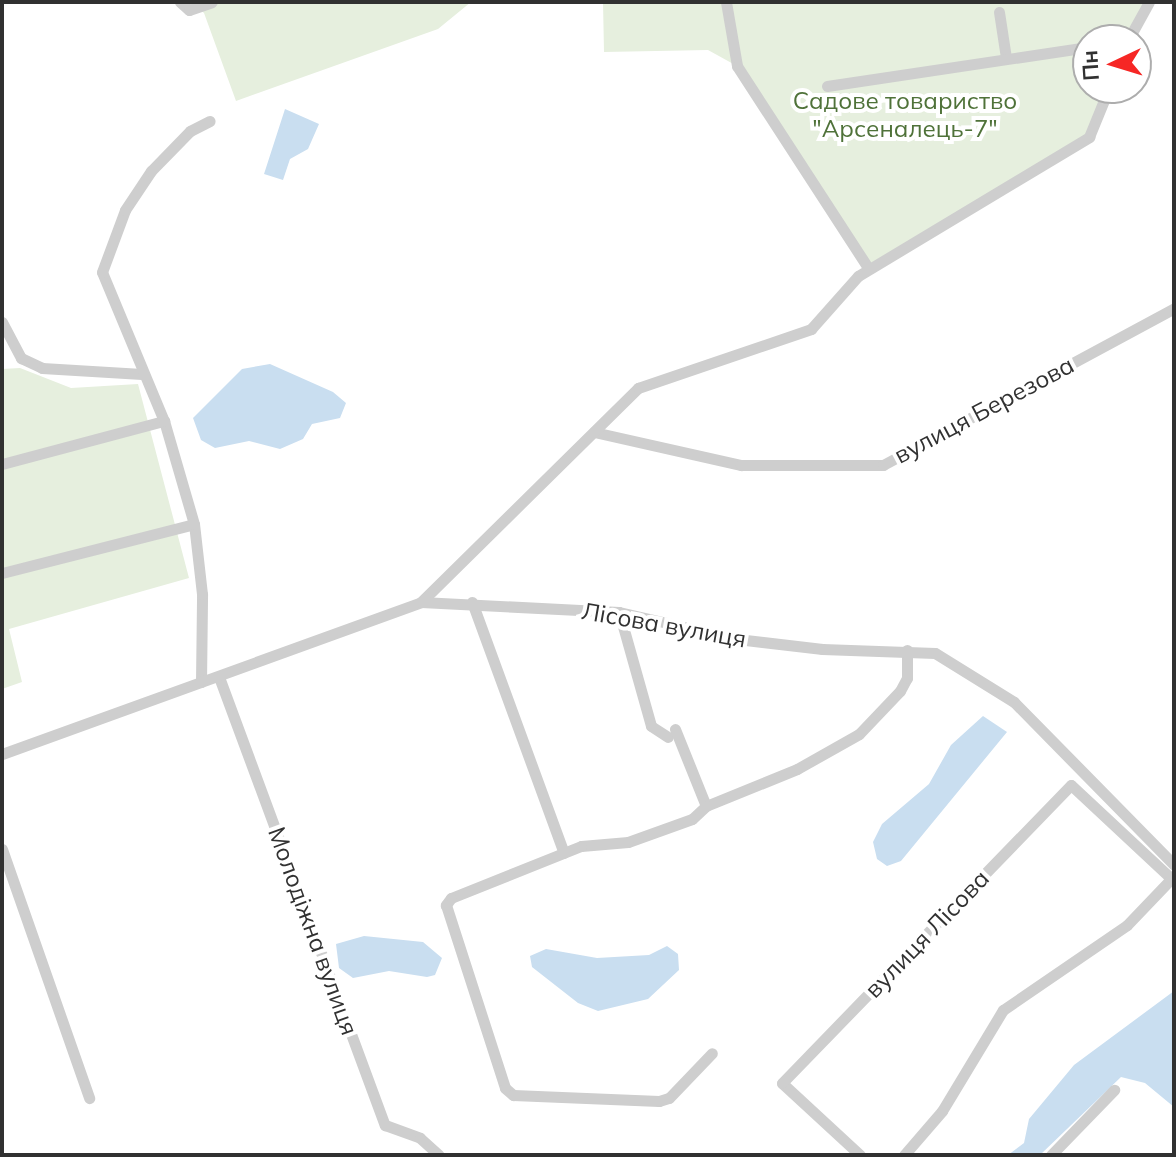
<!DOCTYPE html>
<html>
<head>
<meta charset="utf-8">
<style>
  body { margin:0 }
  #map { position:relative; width:1176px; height:1157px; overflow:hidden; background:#fff; font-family:Mulish,sans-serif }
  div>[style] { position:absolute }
  .green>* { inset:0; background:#e6efde }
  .water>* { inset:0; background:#c9def0 }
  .minor>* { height:11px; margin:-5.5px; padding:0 5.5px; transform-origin:5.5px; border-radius:5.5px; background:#cecece }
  span { translate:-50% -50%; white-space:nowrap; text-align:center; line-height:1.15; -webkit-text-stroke:8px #fff; paint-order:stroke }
  .park-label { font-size:24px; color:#4f7239 }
  .street-label { font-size:24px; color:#313131 }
  .frame { position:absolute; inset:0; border:4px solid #313131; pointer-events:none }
  .north { position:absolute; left:1072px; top:24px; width:80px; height:80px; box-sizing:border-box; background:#fff; border:2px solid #adadad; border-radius:50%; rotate:266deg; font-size:22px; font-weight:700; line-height:32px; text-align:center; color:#313131 }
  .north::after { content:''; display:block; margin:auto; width:28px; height:36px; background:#f62725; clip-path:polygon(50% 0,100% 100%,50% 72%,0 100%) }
</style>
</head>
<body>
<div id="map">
  <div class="green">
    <div style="clip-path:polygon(192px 2px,471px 2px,438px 29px,236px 101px,204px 13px)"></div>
    <div style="clip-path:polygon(603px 2px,1150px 2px,1133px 40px,1088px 40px,1088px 88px,1111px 88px,1089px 137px,869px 269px,737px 66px,708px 50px,604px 52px)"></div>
    <div style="clip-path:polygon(20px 368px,71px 388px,138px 384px,189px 578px,9px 629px,22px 682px,2px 689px,2px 369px)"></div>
  </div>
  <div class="water">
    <div style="clip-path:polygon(285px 109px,319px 124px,308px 149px,290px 159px,283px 180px,264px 174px)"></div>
    <div style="clip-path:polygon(270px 364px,333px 392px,346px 403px,340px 418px,312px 424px,303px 439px,280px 449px,249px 441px,215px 448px,201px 440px,193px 418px,242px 369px)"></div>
    <div style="clip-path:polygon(983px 716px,1007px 732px,901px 861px,887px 866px,877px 859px,873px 842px,882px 824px,929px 784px,951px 745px)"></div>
    <div style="clip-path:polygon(364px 936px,423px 942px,442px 958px,435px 975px,427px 977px,389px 971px,353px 978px,339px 968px,336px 944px)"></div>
    <div style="clip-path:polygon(667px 946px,678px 954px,679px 970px,648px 999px,598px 1011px,578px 1003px,532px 967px,530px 956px,546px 949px,597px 958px,649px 955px)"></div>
    <div style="clip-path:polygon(1174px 991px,1174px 1107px,1145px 1083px,1121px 1077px,1040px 1155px,1008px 1155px,1024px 1143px,1029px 1119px,1074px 1065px)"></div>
  </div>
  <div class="minor">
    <div style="left:180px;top:2px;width:12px;rotate:42deg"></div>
    <div style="left:189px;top:10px;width:24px;rotate:-19deg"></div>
    <div style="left:726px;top:2px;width:65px;rotate:80.2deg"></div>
    <div style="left:737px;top:66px;width:242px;rotate:57deg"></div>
    <div style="left:999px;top:12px;width:47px;rotate:81.3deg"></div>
    <div style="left:1128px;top:40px;width:43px;rotate:-61.1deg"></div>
    <div style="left:827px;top:86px;width:264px;rotate:-8.5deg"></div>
    <div style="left:2px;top:322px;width:41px;rotate:62.2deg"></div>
    <div style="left:21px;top:358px;width:23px;rotate:25deg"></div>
    <div style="left:42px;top:368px;width:100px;rotate:3.4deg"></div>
    <div style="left:594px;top:432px;width:151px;rotate:12.7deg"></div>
    <div style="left:741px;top:465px;width:142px"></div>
    <div style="left:883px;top:465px;width:331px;rotate:-28.3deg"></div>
    <div style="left:2px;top:464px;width:168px;rotate:-14.9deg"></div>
    <div style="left:2px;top:573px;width:198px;rotate:-14.3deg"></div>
    <div style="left:421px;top:602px;width:305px;rotate:-44.6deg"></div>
    <div style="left:638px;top:388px;width:183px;rotate:-18.8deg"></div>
    <div style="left:811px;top:329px;width:71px;rotate:-48.4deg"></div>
    <div style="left:858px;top:276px;width:270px;rotate:-31deg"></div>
    <div style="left:1089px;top:137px;width:53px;rotate:-67.8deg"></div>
    <div style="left:472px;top:602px;width:267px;rotate:69.9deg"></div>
    <div style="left:619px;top:612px;width:118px;rotate:74.3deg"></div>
    <div style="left:651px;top:726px;width:20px;rotate:33deg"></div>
    <div style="left:219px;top:677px;width:478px;rotate:69.7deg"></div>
    <div style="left:385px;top:1125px;width:37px;rotate:20deg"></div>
    <div style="left:420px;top:1138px;width:25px;rotate:42deg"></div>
    <div style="left:201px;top:682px;width:88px;rotate:-89.3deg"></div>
    <div style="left:202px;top:594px;width:70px;rotate:-96.5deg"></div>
    <div style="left:194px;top:524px;width:107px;rotate:-106.2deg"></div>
    <div style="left:164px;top:421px;width:161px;rotate:-112.6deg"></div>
    <div style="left:102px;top:272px;width:66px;rotate:-69.6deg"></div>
    <div style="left:125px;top:210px;width:47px;rotate:-56.3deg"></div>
    <div style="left:151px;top:171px;width:56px;rotate:-45.7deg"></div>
    <div style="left:190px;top:131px;width:22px;rotate:-27deg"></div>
    <div style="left:675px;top:729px;width:83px;rotate:68.1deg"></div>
    <div style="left:706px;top:806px;width:98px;rotate:-22.1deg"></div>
    <div style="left:797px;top:769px;width:71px;rotate:-29.4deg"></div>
    <div style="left:859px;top:734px;width:59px;rotate:-46.4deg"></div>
    <div style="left:900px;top:691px;width:15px;rotate:-62deg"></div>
    <div style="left:907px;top:678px;width:28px;rotate:-90deg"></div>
    <div style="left:2px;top:754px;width:446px;rotate:-19.9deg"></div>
    <div style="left:421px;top:602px;width:198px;rotate:2.9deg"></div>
    <div style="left:619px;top:612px;width:121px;rotate:12.9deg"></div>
    <div style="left:737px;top:639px;width:86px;rotate:6.7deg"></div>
    <div style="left:822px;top:649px;width:113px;rotate:2deg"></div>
    <div style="left:935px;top:653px;width:93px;rotate:31.8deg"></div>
    <div style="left:1014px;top:702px;width:228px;rotate:45.5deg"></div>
    <div style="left:706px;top:806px;width:19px;rotate:137deg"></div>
    <div style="left:692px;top:819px;width:68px;rotate:160.2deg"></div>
    <div style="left:628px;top:842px;width:47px;rotate:175.1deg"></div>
    <div style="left:581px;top:846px;width:140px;rotate:158.2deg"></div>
    <div style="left:451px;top:898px;width:9px;rotate:126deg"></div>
    <div style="left:446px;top:905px;width:192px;rotate:72.1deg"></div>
    <div style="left:505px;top:1088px;width:11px;rotate:41deg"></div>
    <div style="left:513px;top:1095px;width:146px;rotate:2.4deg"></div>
    <div style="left:659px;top:1101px;width:10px;rotate:-17deg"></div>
    <div style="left:669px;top:1098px;width:62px;rotate:-46.3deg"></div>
    <div style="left:2px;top:849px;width:264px;rotate:70.7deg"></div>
    <div style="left:860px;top:1155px;width:106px;rotate:-137.3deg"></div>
    <div style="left:782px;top:1083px;width:415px;rotate:-45.9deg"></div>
    <div style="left:1071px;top:785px;width:141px;rotate:43deg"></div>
    <div style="left:904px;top:1155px;width:58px;rotate:-49.2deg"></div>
    <div style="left:942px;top:1111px;width:118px;rotate:-58.9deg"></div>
    <div style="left:1003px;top:1010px;width:150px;rotate:-34.4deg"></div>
    <div style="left:1127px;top:925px;width:64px;rotate:-46.3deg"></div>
    <div style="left:1051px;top:1155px;width:91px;rotate:-45.9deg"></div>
  </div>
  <div class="park-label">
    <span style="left:905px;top:115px">Садове товариство<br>"Арсеналець-7"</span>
  </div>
  <div class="street-label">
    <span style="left:984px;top:410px;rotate:-28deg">вулиця Березова</span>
    <span style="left:664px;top:625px;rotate:10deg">Лісова вулиця</span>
    <span style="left:313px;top:931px;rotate:70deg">Молодіжна вулиця</span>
    <span style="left:927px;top:934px;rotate:-46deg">вулиця Лісова</span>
  </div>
  <div class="frame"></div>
  <div class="north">Пн</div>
</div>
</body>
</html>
